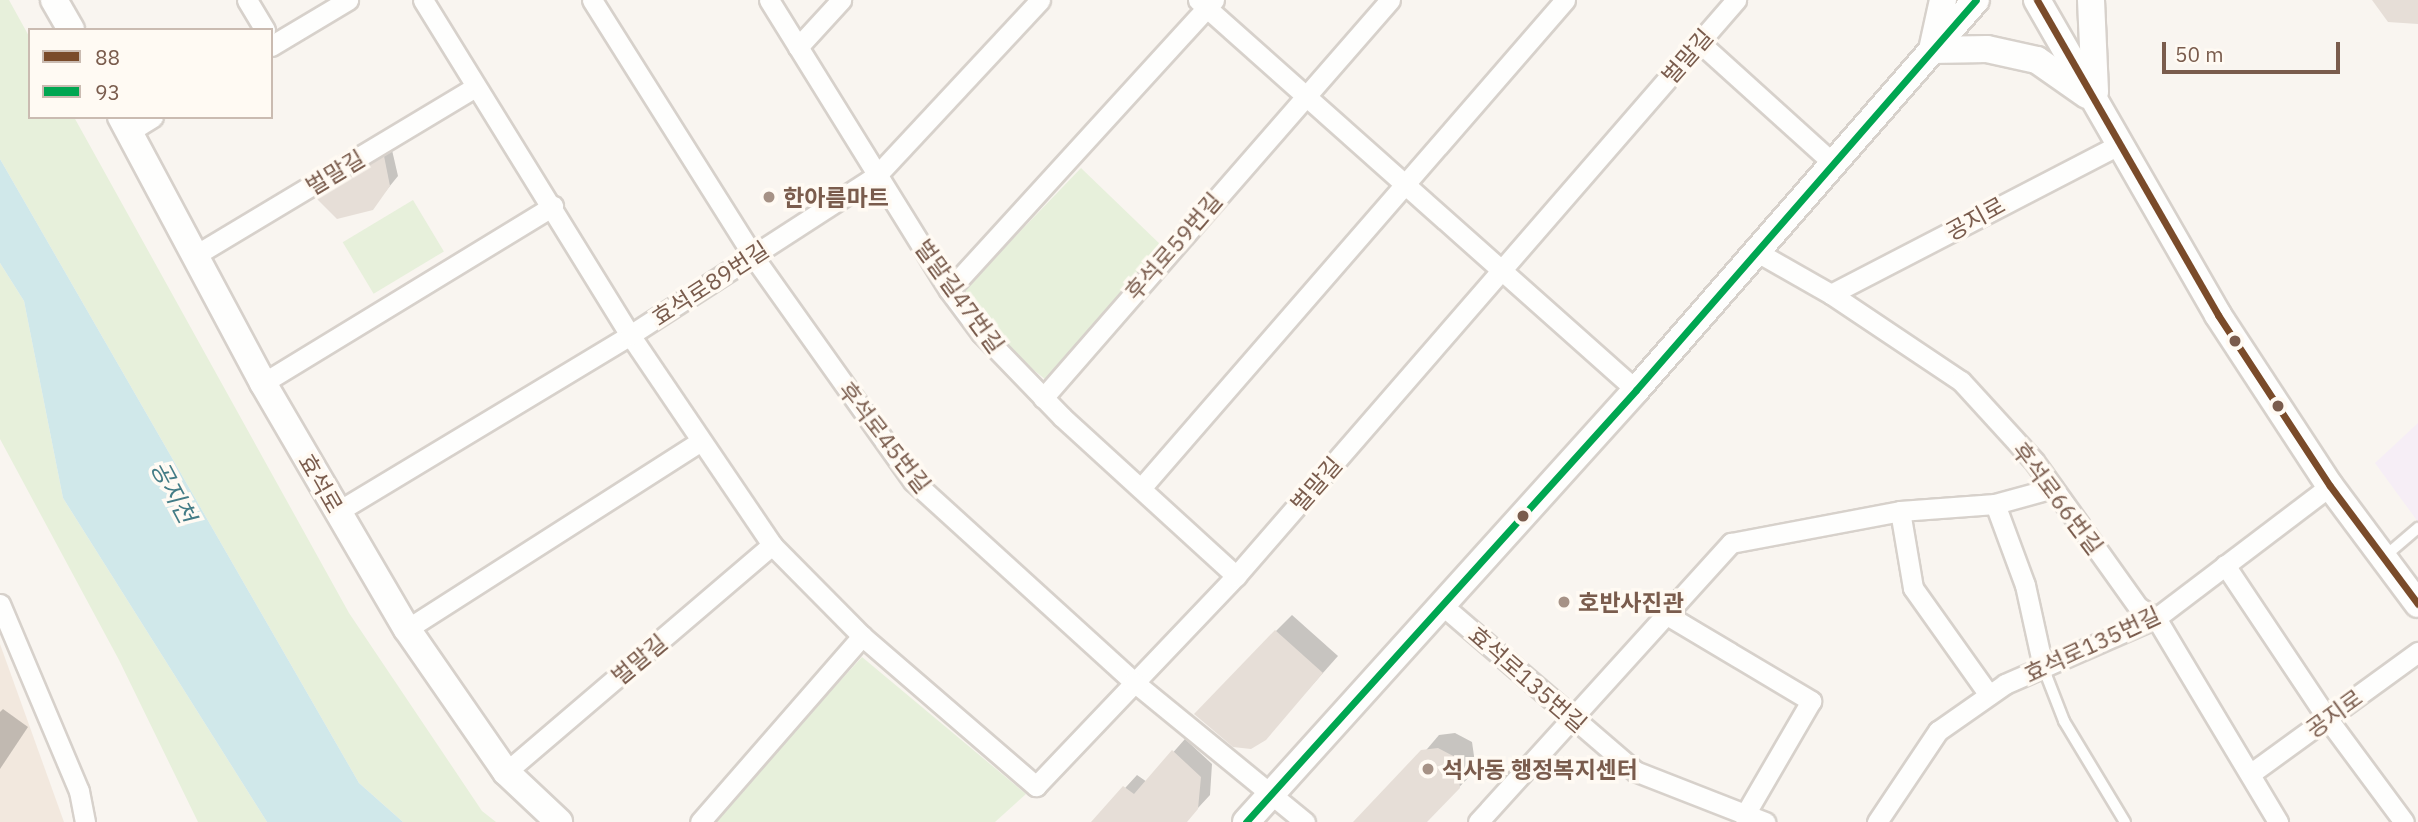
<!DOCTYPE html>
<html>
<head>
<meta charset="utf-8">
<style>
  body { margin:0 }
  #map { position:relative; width:2418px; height:822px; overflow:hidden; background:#f9f5f0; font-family:"IBM Plex Sans","Noto Sans KR",sans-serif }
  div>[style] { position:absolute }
  .residential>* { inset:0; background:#f2e8de }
  .education>* { inset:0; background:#f6eef6 }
  .green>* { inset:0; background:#e7f0db; transform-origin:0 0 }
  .water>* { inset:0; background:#d0e8ea }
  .shadow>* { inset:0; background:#0003 }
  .building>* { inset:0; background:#e6ded7 }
  .roads { filter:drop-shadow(2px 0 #d7d1cb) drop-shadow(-2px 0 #d7d1cb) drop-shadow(0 2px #d7d1cb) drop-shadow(0 -2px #d7d1cb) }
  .lane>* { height:10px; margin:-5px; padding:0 5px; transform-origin:5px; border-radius:5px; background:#fefefd }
  .street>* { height:19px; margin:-9.5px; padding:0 9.5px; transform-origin:9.5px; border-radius:9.5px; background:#fefefd }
  .secondary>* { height:26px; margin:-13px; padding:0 13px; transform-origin:13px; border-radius:13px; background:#fefefd }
  .bus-1>* { height:7px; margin:-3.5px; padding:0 3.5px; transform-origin:3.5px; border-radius:3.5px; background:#7a4b2a }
  .bus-2>* { height:7px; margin:-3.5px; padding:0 3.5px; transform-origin:3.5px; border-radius:3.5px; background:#00a651 }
  .dots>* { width:19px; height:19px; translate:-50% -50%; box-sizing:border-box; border:4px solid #fffaf3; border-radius:50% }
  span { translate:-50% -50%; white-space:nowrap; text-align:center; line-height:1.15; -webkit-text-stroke:7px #fffaf3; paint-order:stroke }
  .street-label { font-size:23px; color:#7a5c4d }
  .poi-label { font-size:23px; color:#7a5c4d; font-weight:700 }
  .left { translate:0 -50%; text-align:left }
  .water-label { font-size:24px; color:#437c86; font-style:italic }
  .legend { position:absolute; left:28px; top:28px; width:245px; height:91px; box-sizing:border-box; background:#fffaf3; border:2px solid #cabbb1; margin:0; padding:9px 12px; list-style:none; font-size:21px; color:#7a5c4d }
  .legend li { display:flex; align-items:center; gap:14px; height:35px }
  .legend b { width:35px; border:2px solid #cabbb1 }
  .scale { position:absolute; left:2162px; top:42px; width:178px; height:32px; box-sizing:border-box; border:4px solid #7a5c4d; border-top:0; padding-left:9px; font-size:21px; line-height:24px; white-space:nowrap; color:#7a5c4d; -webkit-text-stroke:5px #fffaf3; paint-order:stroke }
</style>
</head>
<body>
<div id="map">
  <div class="residential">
    <div style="clip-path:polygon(0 644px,64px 822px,0 822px)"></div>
  </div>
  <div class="education">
    <div style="clip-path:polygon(2418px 423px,2418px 522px,2375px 463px)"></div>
  </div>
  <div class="green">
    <div style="clip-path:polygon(0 0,9px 0,30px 38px,30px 117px,74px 117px,349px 613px,482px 811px,496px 822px,403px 822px,359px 783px,0 159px)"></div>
    <div style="clip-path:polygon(1081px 168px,1163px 247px,1046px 380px,994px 338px,962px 292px)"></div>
    <div style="left:413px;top:200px;width:60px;height:82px;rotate:59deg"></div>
    <div style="clip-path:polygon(0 263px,24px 301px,63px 498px,267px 822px,198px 822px,119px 660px,0 439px)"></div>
    <div style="clip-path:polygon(862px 657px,1026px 794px,995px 822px,711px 822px)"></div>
  </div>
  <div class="water">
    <div style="clip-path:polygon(0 159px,359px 783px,403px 822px,267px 822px,63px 498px,24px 301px,0 263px)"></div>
  </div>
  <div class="shadow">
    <div style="clip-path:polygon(392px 150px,398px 176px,372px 208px,318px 197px)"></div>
    <div style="clip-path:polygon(1292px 615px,1338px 656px,1265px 738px,1276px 631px)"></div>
    <div style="clip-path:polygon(3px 709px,28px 727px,0 769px,0 712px)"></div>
    <div style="clip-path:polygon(1455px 733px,1472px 742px,1476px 770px,1425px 822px,1365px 822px,1439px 735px)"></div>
    <div style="clip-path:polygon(1185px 739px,1212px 764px,1210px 795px,1185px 822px,1094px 822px,1137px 775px,1147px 782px)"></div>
  </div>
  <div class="building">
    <div style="clip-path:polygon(2372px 0,2418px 0,2418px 24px,2388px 22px)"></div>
    <div style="clip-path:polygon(384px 156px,390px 186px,373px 210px,337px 219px,315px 197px)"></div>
    <div style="clip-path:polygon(1275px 630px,1323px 673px,1266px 740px,1251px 749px,1233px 747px,1194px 714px)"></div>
    <div style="clip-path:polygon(1438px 748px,1457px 758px,1460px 788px,1427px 822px,1353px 822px,1421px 750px)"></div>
    <div style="clip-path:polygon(1172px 750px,1201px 777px,1198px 809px,1187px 822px,1091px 822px,1123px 786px,1134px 794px)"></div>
  </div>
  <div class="roads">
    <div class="lane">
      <div style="left:2384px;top:557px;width:45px;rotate:-40.5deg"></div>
      <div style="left:2043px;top:667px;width:58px;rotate:68.7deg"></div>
      <div style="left:2064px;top:721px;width:118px;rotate:58.9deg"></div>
    </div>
    <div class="street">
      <div style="left:247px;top:0;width:35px;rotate:59deg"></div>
      <div style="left:423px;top:0;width:394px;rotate:58.3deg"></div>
      <div style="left:630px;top:335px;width:254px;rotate:55.9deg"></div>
      <div style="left:772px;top:545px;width:128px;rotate:45.3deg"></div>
      <div style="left:862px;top:636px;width:230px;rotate:40.8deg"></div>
      <div style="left:1036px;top:786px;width:290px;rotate:-46.4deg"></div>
      <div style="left:1236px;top:576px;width:763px;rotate:-49.04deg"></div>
      <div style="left:592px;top:0;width:302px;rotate:57.8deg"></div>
      <div style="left:753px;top:256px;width:276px;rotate:54.6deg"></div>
      <div style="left:913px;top:481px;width:299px;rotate:42.3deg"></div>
      <div style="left:1134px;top:682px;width:221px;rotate:39.3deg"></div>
      <div style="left:769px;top:0;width:341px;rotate:58.2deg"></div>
      <div style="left:949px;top:290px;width:54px;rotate:53.3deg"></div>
      <div style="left:981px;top:333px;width:117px;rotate:46deg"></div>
      <div style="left:1062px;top:417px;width:236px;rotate:42.4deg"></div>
      <div style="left:1198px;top:0;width:586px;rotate:41.68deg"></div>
      <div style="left:1699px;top:42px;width:181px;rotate:42.1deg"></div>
      <div style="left:271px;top:46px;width:90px;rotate:-30.9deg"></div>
      <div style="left:798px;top:47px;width:64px;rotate:-47.5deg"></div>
      <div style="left:129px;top:132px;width:28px;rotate:-32deg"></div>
      <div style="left:1757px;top:252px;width:85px;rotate:29.6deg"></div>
      <div style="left:1831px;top:294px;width:156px;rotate:33.8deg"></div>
      <div style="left:1961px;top:381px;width:108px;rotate:47.6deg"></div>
      <div style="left:2034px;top:461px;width:179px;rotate:54.5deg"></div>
      <div style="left:2138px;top:607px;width:21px;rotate:31deg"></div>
      <div style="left:2156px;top:618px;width:238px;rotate:59.1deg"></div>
      <div style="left:194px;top:256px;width:328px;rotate:-31deg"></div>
      <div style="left:949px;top:290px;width:393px;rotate:-47.6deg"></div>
      <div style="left:1831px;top:294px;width:326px;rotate:-27.4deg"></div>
      <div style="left:263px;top:383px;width:340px;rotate:-31.4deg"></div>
      <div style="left:1043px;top:398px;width:528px;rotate:-48.92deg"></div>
      <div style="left:1142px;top:487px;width:645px;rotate:-49.02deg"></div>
      <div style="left:1995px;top:504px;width:86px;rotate:69.7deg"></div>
      <div style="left:2025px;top:585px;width:84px;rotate:77.6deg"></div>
      <div style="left:1900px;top:511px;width:78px;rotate:80.4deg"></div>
      <div style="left:1913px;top:588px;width:131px;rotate:54.6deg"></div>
      <div style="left:337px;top:512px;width:342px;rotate:-31.1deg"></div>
      <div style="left:630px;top:335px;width:294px;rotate:-32.9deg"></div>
      <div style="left:877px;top:175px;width:239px;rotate:-47deg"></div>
      <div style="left:2225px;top:565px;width:184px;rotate:56.3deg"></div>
      <div style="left:2327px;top:718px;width:129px;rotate:53.5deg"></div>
      <div style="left:0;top:604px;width:203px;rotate:67.1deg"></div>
      <div style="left:79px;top:791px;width:32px;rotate:79deg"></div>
      <div style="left:1442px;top:605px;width:255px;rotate:40.7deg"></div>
      <div style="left:1635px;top:771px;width:140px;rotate:21.4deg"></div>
      <div style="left:1667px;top:615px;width:168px;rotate:30.8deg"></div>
      <div style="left:1811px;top:701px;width:133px;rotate:120.2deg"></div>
      <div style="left:407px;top:629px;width:347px;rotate:-32.6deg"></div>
      <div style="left:506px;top:772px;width:350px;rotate:-40.5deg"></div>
      <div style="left:2250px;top:774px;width:208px;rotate:-36deg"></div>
      <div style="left:700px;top:822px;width:247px;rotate:-48.9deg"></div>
      <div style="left:1478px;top:822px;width:377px;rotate:-47.8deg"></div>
      <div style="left:1731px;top:543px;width:172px;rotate:-10.7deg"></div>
      <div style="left:1900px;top:511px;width:95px;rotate:-4.2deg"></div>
      <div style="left:1995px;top:504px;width:60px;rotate:-15.4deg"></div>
      <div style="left:1877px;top:822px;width:110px;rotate:-56.2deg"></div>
      <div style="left:1938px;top:731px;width:82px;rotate:-35deg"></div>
      <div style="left:2005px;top:684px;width:165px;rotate:-23.6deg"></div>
      <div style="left:2156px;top:618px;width:218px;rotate:-37.2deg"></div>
    </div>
    <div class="secondary">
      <div style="left:54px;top:0;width:34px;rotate:60deg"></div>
      <div style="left:1943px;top:0;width:51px;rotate:102.4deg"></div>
      <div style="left:1932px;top:50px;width:55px;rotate:-1deg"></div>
      <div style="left:1987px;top:49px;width:51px;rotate:12.4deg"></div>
      <div style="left:2037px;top:60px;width:61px;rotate:35deg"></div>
      <div style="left:2037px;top:0;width:363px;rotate:60.1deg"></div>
      <div style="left:2218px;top:315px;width:204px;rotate:56.8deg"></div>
      <div style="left:2330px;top:486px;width:147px;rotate:53.3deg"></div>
      <div style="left:2091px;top:0;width:92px;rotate:87.5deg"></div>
      <div style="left:121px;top:117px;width:302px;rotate:61.9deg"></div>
      <div style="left:263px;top:383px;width:285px;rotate:59.7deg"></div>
      <div style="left:407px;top:629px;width:174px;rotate:55.3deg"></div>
      <div style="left:506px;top:772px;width:73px;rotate:43.3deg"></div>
      <div style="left:1246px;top:822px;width:582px;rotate:-47.92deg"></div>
      <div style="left:1636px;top:390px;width:517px;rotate:-48.92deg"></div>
    </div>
  </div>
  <div class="bus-1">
    <div style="left:2037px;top:0;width:363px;rotate:60.1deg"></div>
    <div style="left:2218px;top:315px;width:204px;rotate:56.8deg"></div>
    <div style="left:2330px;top:486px;width:147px;rotate:53.3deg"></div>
  </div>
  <div class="bus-2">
    <div style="left:1246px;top:822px;width:582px;rotate:-47.92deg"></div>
    <div style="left:1636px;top:390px;width:517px;rotate:-48.92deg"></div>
  </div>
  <div class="dots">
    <div style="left:769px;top:197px;background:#a69286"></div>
    <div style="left:2235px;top:341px;background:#7a5c4d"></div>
    <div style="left:2278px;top:406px;background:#7a5c4d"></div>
    <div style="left:1523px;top:516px;background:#7a5c4d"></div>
    <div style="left:1564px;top:602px;background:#a69286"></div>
    <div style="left:1428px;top:769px;background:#a69286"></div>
  </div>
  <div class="street-label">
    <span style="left:1687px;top:56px;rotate:-49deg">벌말길</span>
    <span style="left:335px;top:172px;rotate:-31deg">벌말길</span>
    <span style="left:1975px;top:218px;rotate:-29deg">공지로</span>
    <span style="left:1173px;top:246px;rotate:-49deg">후석로59번길</span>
    <span style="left:710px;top:283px;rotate:-33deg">효석로89번길</span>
    <span style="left:960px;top:296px;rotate:54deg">벌말길47번길</span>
    <span style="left:885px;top:437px;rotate:52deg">후석로45번길</span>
    <span style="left:321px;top:483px;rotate:60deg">효석로</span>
    <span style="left:1316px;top:484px;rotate:-49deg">벌말길</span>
    <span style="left:2058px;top:498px;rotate:53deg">후석로66번길</span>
    <span style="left:2092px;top:644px;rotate:-25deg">효석로135번길</span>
    <span style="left:639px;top:659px;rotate:-40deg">벌말길</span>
    <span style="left:1528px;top:679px;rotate:41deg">효석로135번길</span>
    <span style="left:2334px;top:713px;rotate:-36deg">공지로</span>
  </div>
  <div class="poi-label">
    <span class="left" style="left:783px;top:197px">한아름마트</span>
    <span class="left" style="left:1578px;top:602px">호반사진관</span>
    <span class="left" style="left:1442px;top:769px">석사동 행정복지센터</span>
  </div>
  <div class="water-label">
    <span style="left:173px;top:492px;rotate:62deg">공지천</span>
  </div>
  <ul class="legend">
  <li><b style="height:9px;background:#7a4b2a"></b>88</li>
  <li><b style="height:9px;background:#00a651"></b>93</li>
  </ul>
  <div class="scale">50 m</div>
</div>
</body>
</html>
